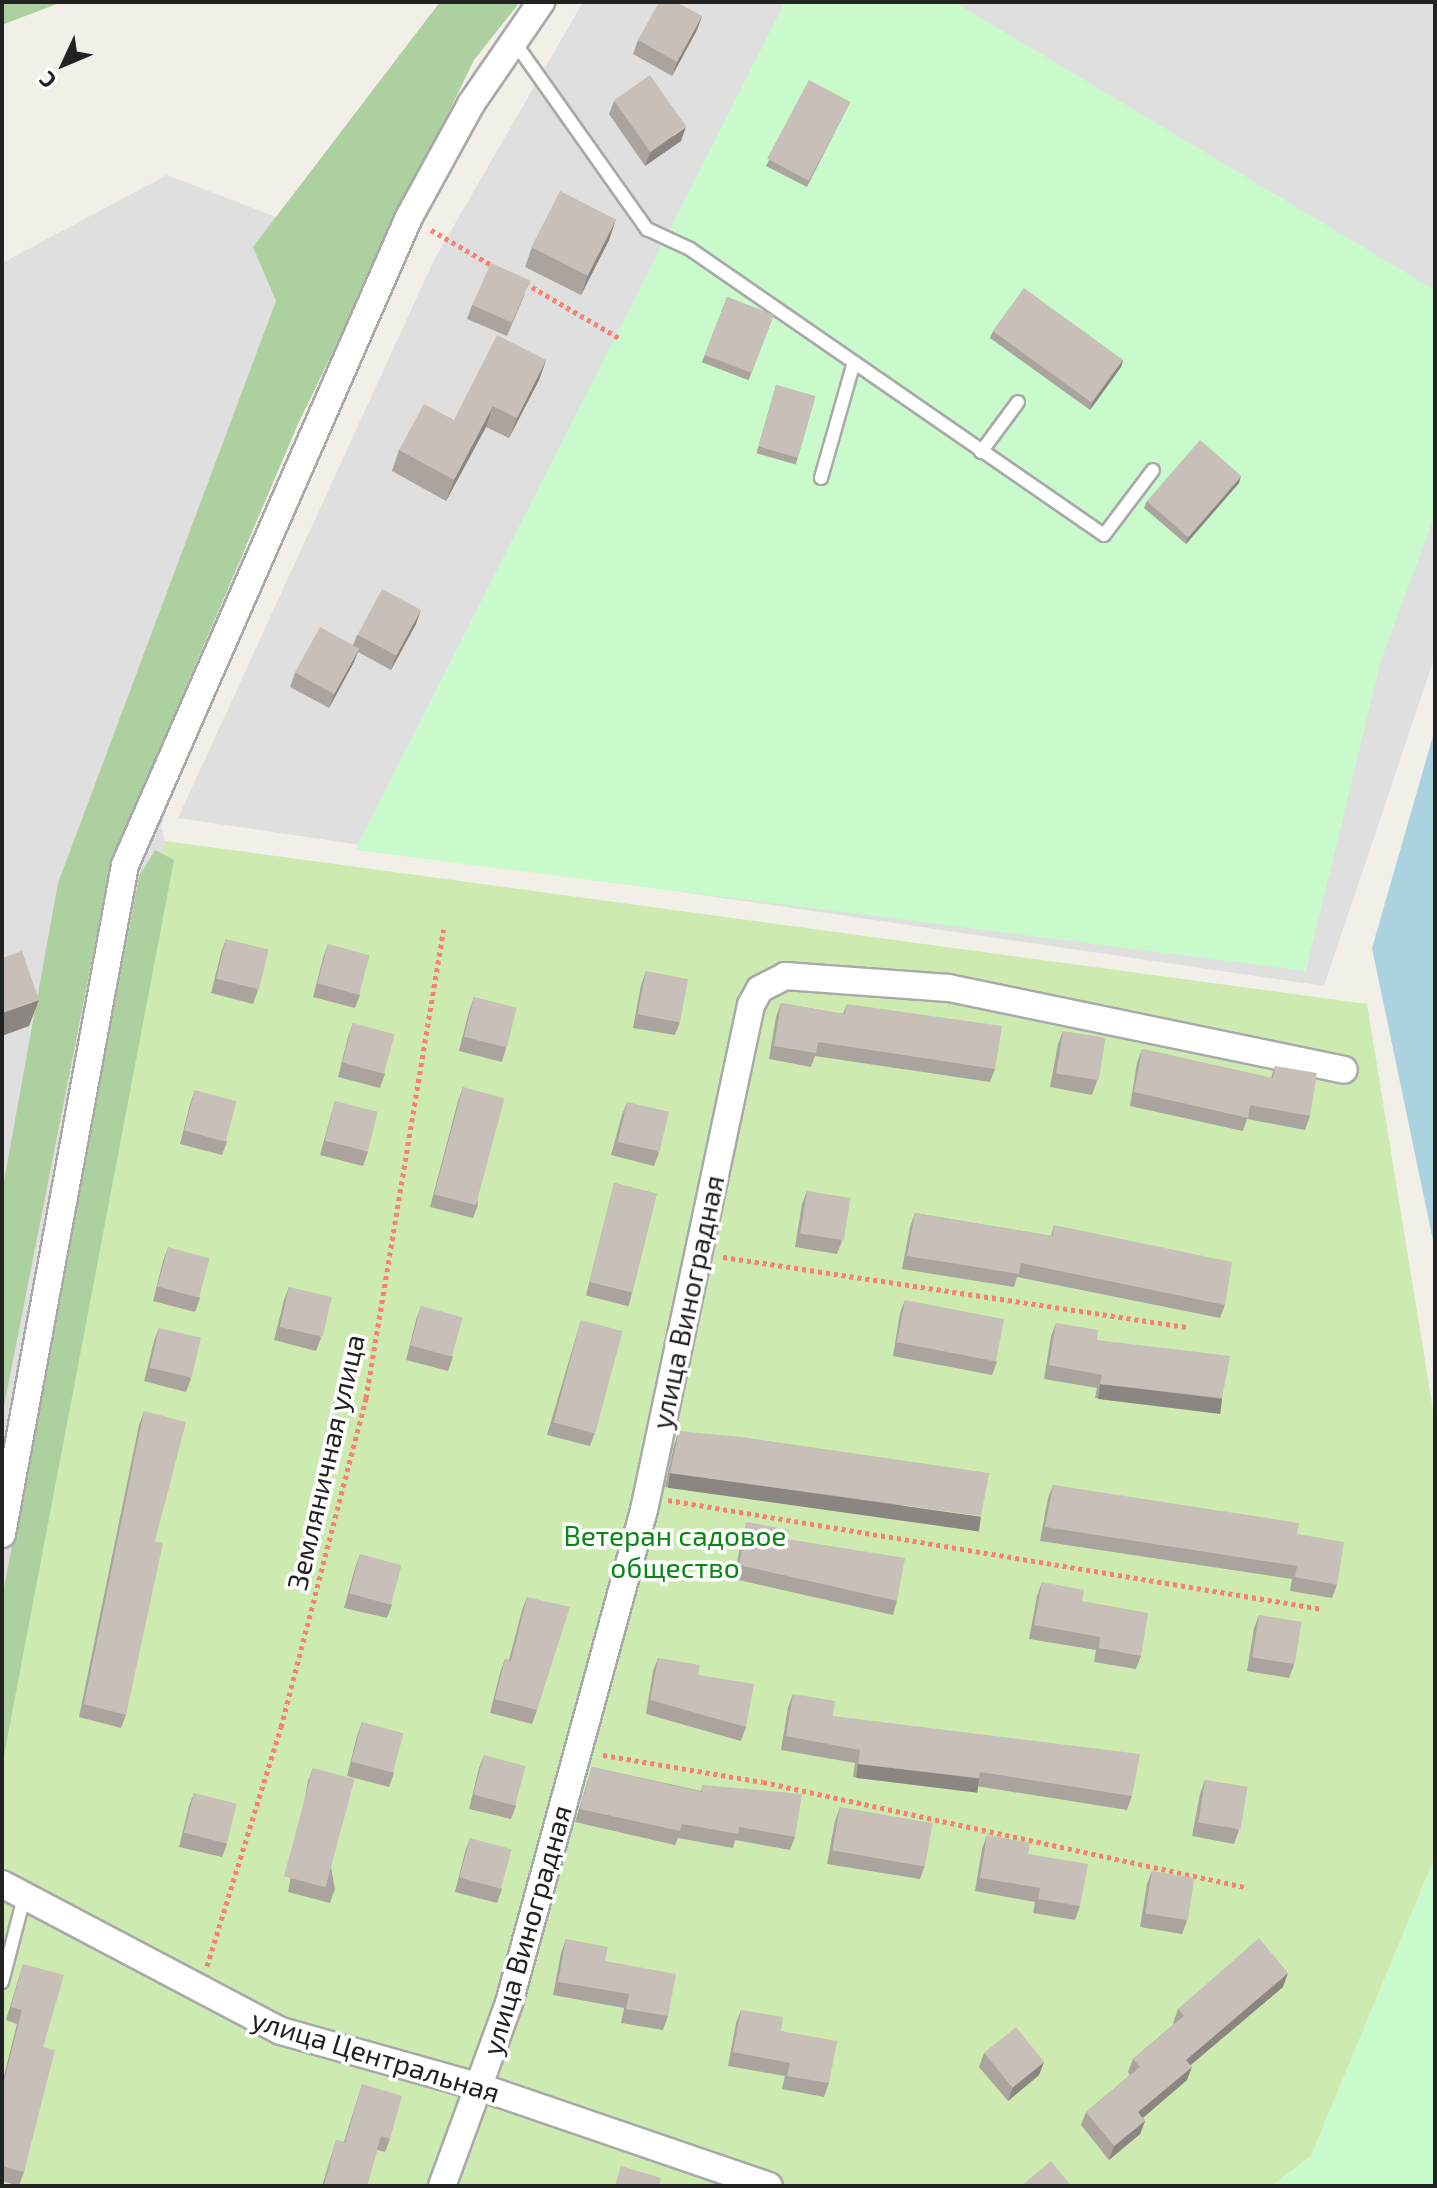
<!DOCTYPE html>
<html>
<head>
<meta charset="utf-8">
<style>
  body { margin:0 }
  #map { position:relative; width:1437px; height:2188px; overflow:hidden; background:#f2efe9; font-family:"Exo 2",sans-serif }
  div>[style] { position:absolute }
  .residential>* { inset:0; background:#e0dfdf }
  .grass>* { inset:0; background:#cdebb0 }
  .forest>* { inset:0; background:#add19e }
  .park>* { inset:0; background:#c8facc }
  .water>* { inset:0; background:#aad3df }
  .path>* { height:5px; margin-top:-2.5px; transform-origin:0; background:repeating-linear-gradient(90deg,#fa8072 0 4px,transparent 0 8px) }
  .roads { filter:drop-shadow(2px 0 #a9a9a9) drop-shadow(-2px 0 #a9a9a9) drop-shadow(0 2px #a9a9a9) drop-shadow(0 -2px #a9a9a9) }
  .service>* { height:12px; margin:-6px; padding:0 6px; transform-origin:6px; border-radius:6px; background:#fff }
  .minor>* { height:26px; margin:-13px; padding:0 13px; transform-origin:13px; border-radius:13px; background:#fff }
  .wall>* { inset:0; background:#aba49e; transform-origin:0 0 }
  .shaded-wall>* { inset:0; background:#8b8681; transform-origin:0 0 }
  .building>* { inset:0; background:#c7bfb8; transform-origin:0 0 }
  span { translate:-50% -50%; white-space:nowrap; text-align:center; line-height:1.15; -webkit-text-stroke:7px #fff; paint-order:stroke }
  .street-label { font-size:28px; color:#222 }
  .park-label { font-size:28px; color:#0c8416 }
  .frame { position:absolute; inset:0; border:4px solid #222; pointer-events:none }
  .north { position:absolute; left:24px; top:24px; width:80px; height:80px; -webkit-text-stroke:6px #fff; paint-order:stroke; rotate:226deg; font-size:22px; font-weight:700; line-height:32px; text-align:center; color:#222 }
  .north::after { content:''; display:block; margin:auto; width:28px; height:36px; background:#222; clip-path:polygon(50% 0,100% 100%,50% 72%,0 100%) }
</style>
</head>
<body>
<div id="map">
  <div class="residential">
    <div style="clip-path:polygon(583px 2px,1435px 2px,1435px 656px,1324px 986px,178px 818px,434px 260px)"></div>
    <div style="clip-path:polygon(167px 175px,338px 241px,161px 827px,165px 841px,2px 1680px,2px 263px)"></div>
  </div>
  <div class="grass">
    <div style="clip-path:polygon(165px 841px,1367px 1004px,1435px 1422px,1435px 1857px,1311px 2156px,1272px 2186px,2px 2186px,2px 1680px)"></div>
  </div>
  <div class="forest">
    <div style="clip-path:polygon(2px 2px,62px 2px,2px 25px)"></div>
    <div style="clip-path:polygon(440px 2px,520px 2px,474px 60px,298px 424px,111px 863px,2px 1416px,2px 1192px,58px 883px,276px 301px,253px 247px)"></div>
    <div style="clip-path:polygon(155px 850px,174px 860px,2px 1766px,2px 1598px,139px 876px)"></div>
  </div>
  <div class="park">
    <div style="clip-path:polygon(785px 2px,954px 2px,1435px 290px,1435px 515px,1381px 660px,1306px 971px,355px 850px)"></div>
    <div style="clip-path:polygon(1435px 1857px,1435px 2186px,1272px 2186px,1311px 2156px)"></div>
  </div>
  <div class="water">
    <div style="clip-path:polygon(1435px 729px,1435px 1250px,1372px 948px)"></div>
  </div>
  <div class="path">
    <div style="left:431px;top:230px;width:74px;rotate:30deg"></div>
    <div style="left:525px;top:283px;width:109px;rotate:30.3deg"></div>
    <div style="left:723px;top:1257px;width:470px;rotate:8.6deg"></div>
    <div style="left:668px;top:1500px;width:663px;rotate:9.46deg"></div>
    <div style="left:603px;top:1755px;width:162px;rotate:9.6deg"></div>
    <div style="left:763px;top:1782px;width:496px;rotate:12.3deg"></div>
    <div style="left:207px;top:1966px;width:250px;rotate:-72.8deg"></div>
    <div style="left:281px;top:1727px;width:340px;rotate:-75.5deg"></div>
    <div style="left:366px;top:1398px;width:475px;rotate:-80.6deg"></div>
  </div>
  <div class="roads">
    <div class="service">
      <div style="left:513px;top:40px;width:232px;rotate:54.7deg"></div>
      <div style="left:647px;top:229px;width:47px;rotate:24.9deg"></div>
      <div style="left:690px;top:249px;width:503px;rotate:34.64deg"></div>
      <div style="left:1104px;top:535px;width:81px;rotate:-53deg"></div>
      <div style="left:981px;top:452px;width:62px;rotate:-53.5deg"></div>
      <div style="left:821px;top:478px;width:116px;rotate:-74.1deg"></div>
      <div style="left:2px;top:1982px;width:91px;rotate:-75.4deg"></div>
    </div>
    <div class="minor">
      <div style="left:2px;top:1534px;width:680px;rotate:-79.58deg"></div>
      <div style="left:125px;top:865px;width:708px;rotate:-66.33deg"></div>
      <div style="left:409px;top:217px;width:129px;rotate:-61.2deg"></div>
      <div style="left:471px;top:104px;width:124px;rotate:-55.5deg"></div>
      <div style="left:2px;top:1884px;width:315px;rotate:27.8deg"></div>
      <div style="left:281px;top:2031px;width:207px;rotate:15.7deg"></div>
      <div style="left:480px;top:2087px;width:305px;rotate:18.9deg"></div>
      <div style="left:442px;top:2186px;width:195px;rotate:-69.9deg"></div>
      <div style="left:509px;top:2003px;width:511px;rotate:-74.69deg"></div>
      <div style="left:644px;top:1510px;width:516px;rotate:-78.04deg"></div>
      <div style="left:751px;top:1005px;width:18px;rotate:-61deg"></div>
      <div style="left:760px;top:989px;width:28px;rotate:-27deg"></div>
      <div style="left:785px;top:976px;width:164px;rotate:4.2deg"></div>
      <div style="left:949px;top:988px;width:403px;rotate:11.7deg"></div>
    </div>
  </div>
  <div class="wall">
    <div style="clip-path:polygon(702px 16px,697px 30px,672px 76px,633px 54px,638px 40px)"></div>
    <div style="clip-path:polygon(614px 101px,681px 141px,645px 166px,609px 114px)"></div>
    <div style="clip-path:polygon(847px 108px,807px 187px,766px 166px,769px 160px)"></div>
    <div style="clip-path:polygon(616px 219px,609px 240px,581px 295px,525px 267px,532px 247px)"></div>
    <div style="clip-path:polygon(525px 294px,507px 336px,467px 319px,472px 305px)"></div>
    <div style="left:727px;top:297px;width:50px;height:70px;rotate:21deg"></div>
    <div style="clip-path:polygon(993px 331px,1123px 360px,1121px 367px,1090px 410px,990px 338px)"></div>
    <div style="clip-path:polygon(546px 360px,539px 380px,509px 438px,486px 427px,446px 501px,392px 471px,399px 450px,454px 420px)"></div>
    <div style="left:776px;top:385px;width:41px;height:71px;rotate:16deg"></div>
    <div style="clip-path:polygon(1239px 483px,1186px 544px,1144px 508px,1147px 501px)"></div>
    <div style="clip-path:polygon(416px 624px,391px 670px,358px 652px,354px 662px,329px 708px,290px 687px,295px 673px,353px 645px,357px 635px)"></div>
    <div style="clip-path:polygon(226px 939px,258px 990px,253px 1004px,211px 993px,221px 953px)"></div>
    <div style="clip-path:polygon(328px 944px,360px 995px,355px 1008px,313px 997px,323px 958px)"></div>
    <div style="clip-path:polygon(646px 971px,680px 1022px,675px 1035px,633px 1028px,641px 985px)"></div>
    <div style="clip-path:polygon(474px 997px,506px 1048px,502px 1062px,459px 1051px,469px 1011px)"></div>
    <div style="clip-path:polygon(781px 1003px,843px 1014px,847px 1004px,995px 1069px,990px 1082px,815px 1056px,811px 1067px,769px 1059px,776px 1017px)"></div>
    <div style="clip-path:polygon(353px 1023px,385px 1074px,380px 1088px,338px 1077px,348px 1037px)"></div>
    <div style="clip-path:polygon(1063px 1031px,1097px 1081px,1092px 1095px,1050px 1087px,1058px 1044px)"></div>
    <div style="clip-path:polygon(1142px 1049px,1271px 1078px,1275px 1066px,1310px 1116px,1305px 1130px,1247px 1119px,1243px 1131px,1130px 1106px,1137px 1063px)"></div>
    <div style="clip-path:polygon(463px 1087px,478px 1205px,473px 1218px,430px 1207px,458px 1101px)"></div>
    <div style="clip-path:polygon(195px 1090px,227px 1142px,222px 1155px,180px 1144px,190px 1104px)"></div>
    <div style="clip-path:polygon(335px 1101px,368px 1152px,363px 1166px,320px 1155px,331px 1115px)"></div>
    <div style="clip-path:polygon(627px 1102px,659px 1153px,654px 1166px,611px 1155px,622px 1115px)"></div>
    <div style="left:614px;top:1183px;width:44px;height:116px;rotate:14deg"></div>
    <div style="clip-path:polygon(807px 1191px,842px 1241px,837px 1254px,795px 1247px,802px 1204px)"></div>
    <div style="clip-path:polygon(915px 1213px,1051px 1236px,1054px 1225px,1225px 1305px,1220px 1318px,1017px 1277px,1014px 1287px,902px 1269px,910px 1227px)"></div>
    <div style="clip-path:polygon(168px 1247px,200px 1298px,195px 1312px,153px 1301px,163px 1261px)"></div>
    <div style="clip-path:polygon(289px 1287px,321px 1338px,316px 1351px,274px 1340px,284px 1300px)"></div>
    <div style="clip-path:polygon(905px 1300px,997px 1362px,992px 1375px,893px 1356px,900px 1313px)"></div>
    <div style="clip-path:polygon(421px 1306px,453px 1357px,448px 1371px,406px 1360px,416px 1320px)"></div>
    <div style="clip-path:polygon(581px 1320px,595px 1432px,590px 1446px,547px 1435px)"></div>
    <div style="clip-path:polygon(1056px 1323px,1097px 1340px,1222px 1398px,1217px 1412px,1095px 1398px,1097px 1388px,1044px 1379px,1051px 1336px)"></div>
    <div style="clip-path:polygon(159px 1328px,191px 1379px,186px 1392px,144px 1381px,154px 1341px)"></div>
    <div style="clip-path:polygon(144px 1411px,155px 1541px,126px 1715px,121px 1728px,79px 1717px,139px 1425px)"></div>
    <div style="clip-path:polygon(679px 1431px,976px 1530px,665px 1487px,674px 1445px)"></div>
    <div style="clip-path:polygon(1053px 1485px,1297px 1534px,1337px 1585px,1332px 1598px,1290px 1591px,1292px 1579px,1040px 1541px,1048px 1498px)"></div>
    <div style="clip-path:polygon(747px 1522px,787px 1539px,897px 1601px,893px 1615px,734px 1579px,742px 1536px)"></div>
    <div style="clip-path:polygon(360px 1554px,392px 1605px,387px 1618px,344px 1608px,355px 1568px)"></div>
    <div style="clip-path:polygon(1042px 1582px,1082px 1601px,1141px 1656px,1136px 1669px,1094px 1662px,1096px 1650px,1029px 1639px,1037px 1596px)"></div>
    <div style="clip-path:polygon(527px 1597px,537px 1710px,532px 1724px,490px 1713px,500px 1673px,505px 1659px,509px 1660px,522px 1610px)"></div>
    <div style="clip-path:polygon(1259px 1615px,1294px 1665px,1289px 1678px,1247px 1671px,1254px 1628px)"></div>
    <div style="clip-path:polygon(658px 1658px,746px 1727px,741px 1741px,646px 1714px,653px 1671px)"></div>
    <div style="clip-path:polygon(793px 1694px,833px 1716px,1132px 1796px,1127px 1810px,976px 1786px,974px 1791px,853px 1777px,855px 1763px,781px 1750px,788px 1707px)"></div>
    <div style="clip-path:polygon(362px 1722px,394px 1773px,389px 1787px,347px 1776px,357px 1736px)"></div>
    <div style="clip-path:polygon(484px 1755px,516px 1806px,511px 1819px,469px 1809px,479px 1768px)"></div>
    <div style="clip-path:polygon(592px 1767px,701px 1791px,703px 1785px,795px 1837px,790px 1850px,735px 1840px,733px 1848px,678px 1838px,675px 1845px,575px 1822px)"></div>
    <div style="clip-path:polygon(313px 1768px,335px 1889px,330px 1903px,288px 1892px,308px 1781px)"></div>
    <div style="clip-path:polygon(1205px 1780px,1239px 1830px,1234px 1844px,1192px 1836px,1200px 1794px)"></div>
    <div style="clip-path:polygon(194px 1793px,227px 1844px,222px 1857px,179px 1847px,189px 1806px)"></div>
    <div style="clip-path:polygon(840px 1807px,925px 1865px,920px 1879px,827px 1864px,835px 1821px)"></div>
    <div style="clip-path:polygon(987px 1835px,1028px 1854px,1080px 1906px,1075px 1920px,1033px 1913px,1035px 1902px,975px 1891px,982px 1849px)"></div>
    <div style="clip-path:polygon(470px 1838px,502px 1889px,497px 1903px,455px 1892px,465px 1852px)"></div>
    <div style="clip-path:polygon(1152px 1871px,1187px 1921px,1182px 1934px,1140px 1927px,1147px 1884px)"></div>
    <div style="clip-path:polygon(566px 1939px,605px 1961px,668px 2016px,663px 2030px,621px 2023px,624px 2008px,553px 1995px,561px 1953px)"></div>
    <div style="clip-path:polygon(23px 1964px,43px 2047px,24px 2172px,19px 2186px,2px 2181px,2px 2084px,17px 2024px,6px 2020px)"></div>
    <div style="clip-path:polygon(1283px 1987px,1191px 2065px,1187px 2080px,1143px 2118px,1145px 2121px,1140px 2134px,1109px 2160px,1081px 2125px,1086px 2112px,1130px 2075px,1128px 2072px,1133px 2059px,1174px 2024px,1173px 2023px,1178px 2009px)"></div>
    <div style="clip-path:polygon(741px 2010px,781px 2031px,829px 2083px,824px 2097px,782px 2089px,785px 2076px,728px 2066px,736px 2023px)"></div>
    <div style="clip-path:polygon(984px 2053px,1044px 2062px,1039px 2075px,1008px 2101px,979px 2067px)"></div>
    <div style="clip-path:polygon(362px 2084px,390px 2139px,385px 2152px,377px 2150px,367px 2186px,322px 2186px,336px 2140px,344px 2142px)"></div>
  </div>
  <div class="shaded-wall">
    <div style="clip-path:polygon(702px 16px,697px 30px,672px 76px,677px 62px)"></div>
    <div style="clip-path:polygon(686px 127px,681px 141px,645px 166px,650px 153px)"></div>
    <div style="clip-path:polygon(616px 219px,609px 240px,581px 295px,588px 275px)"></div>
    <div style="clip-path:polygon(546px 360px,539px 380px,509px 438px,517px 418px)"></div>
    <div style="clip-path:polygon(1123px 360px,1121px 367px,1090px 410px,1092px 403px)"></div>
    <div style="clip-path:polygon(493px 406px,486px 427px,446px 501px,454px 480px)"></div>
    <div style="clip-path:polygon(1241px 476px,1239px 483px,1186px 544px,1188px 537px)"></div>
    <div style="clip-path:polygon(421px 610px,416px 624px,391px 670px,396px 656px)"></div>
    <div style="clip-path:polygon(359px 649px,354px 662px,329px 708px,334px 694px)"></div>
    <div style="clip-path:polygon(39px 1000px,29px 1026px,2px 1036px,2px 1013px)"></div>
    <div style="left:1100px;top:1384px;width:123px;height:15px;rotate:7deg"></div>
    <div style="left:670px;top:1473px;width:314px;height:15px;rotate:8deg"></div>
    <div style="left:858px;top:1764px;width:122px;height:14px;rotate:7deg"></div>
    <div style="clip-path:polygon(1288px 1973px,1283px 1987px,1181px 2073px,1186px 2060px)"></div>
    <div style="clip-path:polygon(1044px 2062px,1039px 2075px,1008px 2101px,1013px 2087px)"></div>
    <div style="clip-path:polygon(1192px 2067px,1187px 2080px,1133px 2126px,1138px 2112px)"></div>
    <div style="clip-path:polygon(1145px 2121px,1140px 2134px,1109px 2160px,1114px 2146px)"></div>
  </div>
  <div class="building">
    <div style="clip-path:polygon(659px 2px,676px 2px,702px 16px,677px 62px,638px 40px)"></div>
    <div style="left:650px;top:75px;width:63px;height:44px;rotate:55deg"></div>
    <div style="left:809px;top:80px;width:47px;height:89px;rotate:28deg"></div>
    <div style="left:560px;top:191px;width:63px;height:63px;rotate:27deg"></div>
    <div style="left:491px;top:263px;width:43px;height:46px;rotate:24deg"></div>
    <div style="left:1024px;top:288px;width:122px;height:53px;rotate:36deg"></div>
    <div style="left:727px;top:297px;width:50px;height:62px;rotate:21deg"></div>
    <div style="clip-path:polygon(497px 335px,546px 360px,517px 418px,493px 406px,454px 480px,399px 450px,424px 404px,454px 420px)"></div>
    <div style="left:776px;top:385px;width:41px;height:64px;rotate:16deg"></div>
    <div style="left:1200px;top:440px;width:55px;height:81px;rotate:41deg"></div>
    <div style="left:382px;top:589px;width:44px;height:52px;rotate:28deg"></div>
    <div style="left:320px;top:627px;width:45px;height:52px;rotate:29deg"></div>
    <div style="left:226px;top:939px;width:44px;height:41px;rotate:14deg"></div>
    <div style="left:328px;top:944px;width:43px;height:41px;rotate:15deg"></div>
    <div style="clip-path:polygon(22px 951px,39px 1000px,2px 1013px,2px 958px)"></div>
    <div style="left:646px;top:971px;width:43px;height:44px;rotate:11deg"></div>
    <div style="left:474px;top:997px;width:44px;height:41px;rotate:14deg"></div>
    <div style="clip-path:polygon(781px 1003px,845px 1014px,847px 1004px,1002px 1026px,995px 1069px,818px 1042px,816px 1053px,774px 1046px)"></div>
    <div style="left:353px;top:1023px;width:43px;height:41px;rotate:15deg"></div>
    <div style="left:1063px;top:1031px;width:43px;height:43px;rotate:9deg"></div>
    <div style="clip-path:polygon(1142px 1049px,1273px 1078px,1275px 1066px,1317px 1073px,1310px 1116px,1250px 1105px,1248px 1118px,1134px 1092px)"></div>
    <div style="left:463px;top:1087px;width:43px;height:111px;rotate:15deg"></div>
    <div style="left:195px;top:1090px;width:43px;height:42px;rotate:15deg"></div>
    <div style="left:335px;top:1101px;width:44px;height:41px;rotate:14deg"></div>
    <div style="left:627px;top:1102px;width:43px;height:41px;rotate:13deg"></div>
    <div style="left:614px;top:1183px;width:44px;height:102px;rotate:14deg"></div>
    <div style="left:807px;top:1191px;width:44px;height:43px;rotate:9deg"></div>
    <div style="clip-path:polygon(915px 1213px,1053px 1236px,1054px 1225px,1232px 1262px,1225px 1305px,1021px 1263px,1019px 1274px,907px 1256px)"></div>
    <div style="left:168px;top:1247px;width:43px;height:41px;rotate:15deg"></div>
    <div style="left:289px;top:1287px;width:44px;height:41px;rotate:13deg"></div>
    <div style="left:905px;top:1300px;width:101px;height:43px;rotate:11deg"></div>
    <div style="left:421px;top:1306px;width:43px;height:41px;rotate:15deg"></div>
    <div style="left:581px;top:1320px;width:43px;height:106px;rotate:15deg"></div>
    <div style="clip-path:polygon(1056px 1323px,1098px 1330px,1097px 1340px,1230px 1356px,1222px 1398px,1100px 1384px,1102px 1375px,1049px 1365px)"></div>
    <div style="left:159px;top:1328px;width:43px;height:41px;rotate:13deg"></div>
    <div style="clip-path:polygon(144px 1411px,186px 1422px,155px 1541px,163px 1543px,126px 1715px,84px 1704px)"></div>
    <div style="clip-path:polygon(679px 1431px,741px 1437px,989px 1473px,981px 1516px,670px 1473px)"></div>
    <div style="clip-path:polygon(1053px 1485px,1299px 1523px,1297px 1534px,1344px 1542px,1337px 1585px,1295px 1577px,1297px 1566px,1045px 1527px)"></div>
    <div style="clip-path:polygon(747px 1522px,789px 1530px,787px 1539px,905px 1558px,897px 1601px,739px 1565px)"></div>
    <div style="left:360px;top:1554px;width:43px;height:41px;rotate:15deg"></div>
    <div style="clip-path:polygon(1042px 1582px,1084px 1590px,1082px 1601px,1148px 1613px,1141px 1656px,1099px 1648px,1100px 1637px,1034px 1625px)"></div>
    <div style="clip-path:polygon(527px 1597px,570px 1607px,537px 1710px,495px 1699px,505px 1659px,511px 1661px)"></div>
    <div style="left:1259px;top:1615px;width:43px;height:43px;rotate:9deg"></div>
    <div style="clip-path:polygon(658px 1658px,700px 1665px,698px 1675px,754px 1684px,746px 1727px,650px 1700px)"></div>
    <div style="clip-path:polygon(793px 1694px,835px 1701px,833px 1716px,1140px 1754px,1132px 1796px,980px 1772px,979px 1778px,858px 1764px,860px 1750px,786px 1736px)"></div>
    <div style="left:362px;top:1722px;width:43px;height:41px;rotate:15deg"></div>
    <div style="left:484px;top:1755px;width:43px;height:41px;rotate:15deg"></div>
    <div style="clip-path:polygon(592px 1767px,702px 1792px,703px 1785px,802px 1794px,795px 1837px,739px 1827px,738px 1834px,682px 1824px,680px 1831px,580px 1809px)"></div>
    <div style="left:313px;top:1768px;width:43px;height:112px;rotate:15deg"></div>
    <div style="left:1205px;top:1780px;width:43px;height:43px;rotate:9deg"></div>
    <div style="left:194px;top:1793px;width:44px;height:41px;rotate:14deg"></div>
    <div style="left:840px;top:1807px;width:94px;height:44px;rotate:10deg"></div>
    <div style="clip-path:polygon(987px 1835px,1030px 1843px,1028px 1854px,1088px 1864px,1080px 1906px,1038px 1899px,1040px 1888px,980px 1878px)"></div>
    <div style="left:470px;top:1838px;width:43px;height:41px;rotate:15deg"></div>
    <div style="left:1152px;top:1871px;width:43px;height:43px;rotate:9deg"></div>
    <div style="clip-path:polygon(1259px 1938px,1288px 1973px,1186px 2060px,1192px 2067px,1138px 2112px,1145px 2121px,1114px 2146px,1086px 2112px,1140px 2067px,1133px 2059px,1184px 2016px,1178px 2009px)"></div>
    <div style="clip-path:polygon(566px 1939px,608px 1947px,605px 1961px,676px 1974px,668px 2016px,626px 2009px,629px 1994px,558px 1982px)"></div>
    <div style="clip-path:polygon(23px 1964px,64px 1975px,43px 2047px,55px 2050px,24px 2172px,2px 2166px,2px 2089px,22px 2010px,11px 2007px)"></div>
    <div style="clip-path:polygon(741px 2010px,783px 2017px,781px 2031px,837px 2041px,829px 2083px,787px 2076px,790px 2063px,733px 2052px)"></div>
    <div style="left:1016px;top:2027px;width:45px;height:41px;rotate:51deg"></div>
    <div style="clip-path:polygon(362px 2084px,402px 2096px,390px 2139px,381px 2136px,367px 2186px,324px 2186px,336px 2140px,345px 2143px)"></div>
    <div style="clip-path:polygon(1051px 2161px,1071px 2186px,1021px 2186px)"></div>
    <div style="clip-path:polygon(621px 2166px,661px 2178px,659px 2186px,615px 2186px)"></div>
  </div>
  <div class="street-label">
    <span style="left:687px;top:1302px;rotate:-78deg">улица Виноградная</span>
    <span style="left:325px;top:1462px;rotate:-77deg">Земляничная улица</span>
    <span style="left:526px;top:1930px;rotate:-74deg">улица Виноградная</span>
    <span style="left:376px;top:2055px;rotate:17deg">улица Центральная</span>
  </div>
  <div class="park-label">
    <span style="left:675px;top:1551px">Ветеран садовое<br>общество</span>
  </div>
  <div class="frame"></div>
  <div class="north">С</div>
</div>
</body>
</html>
